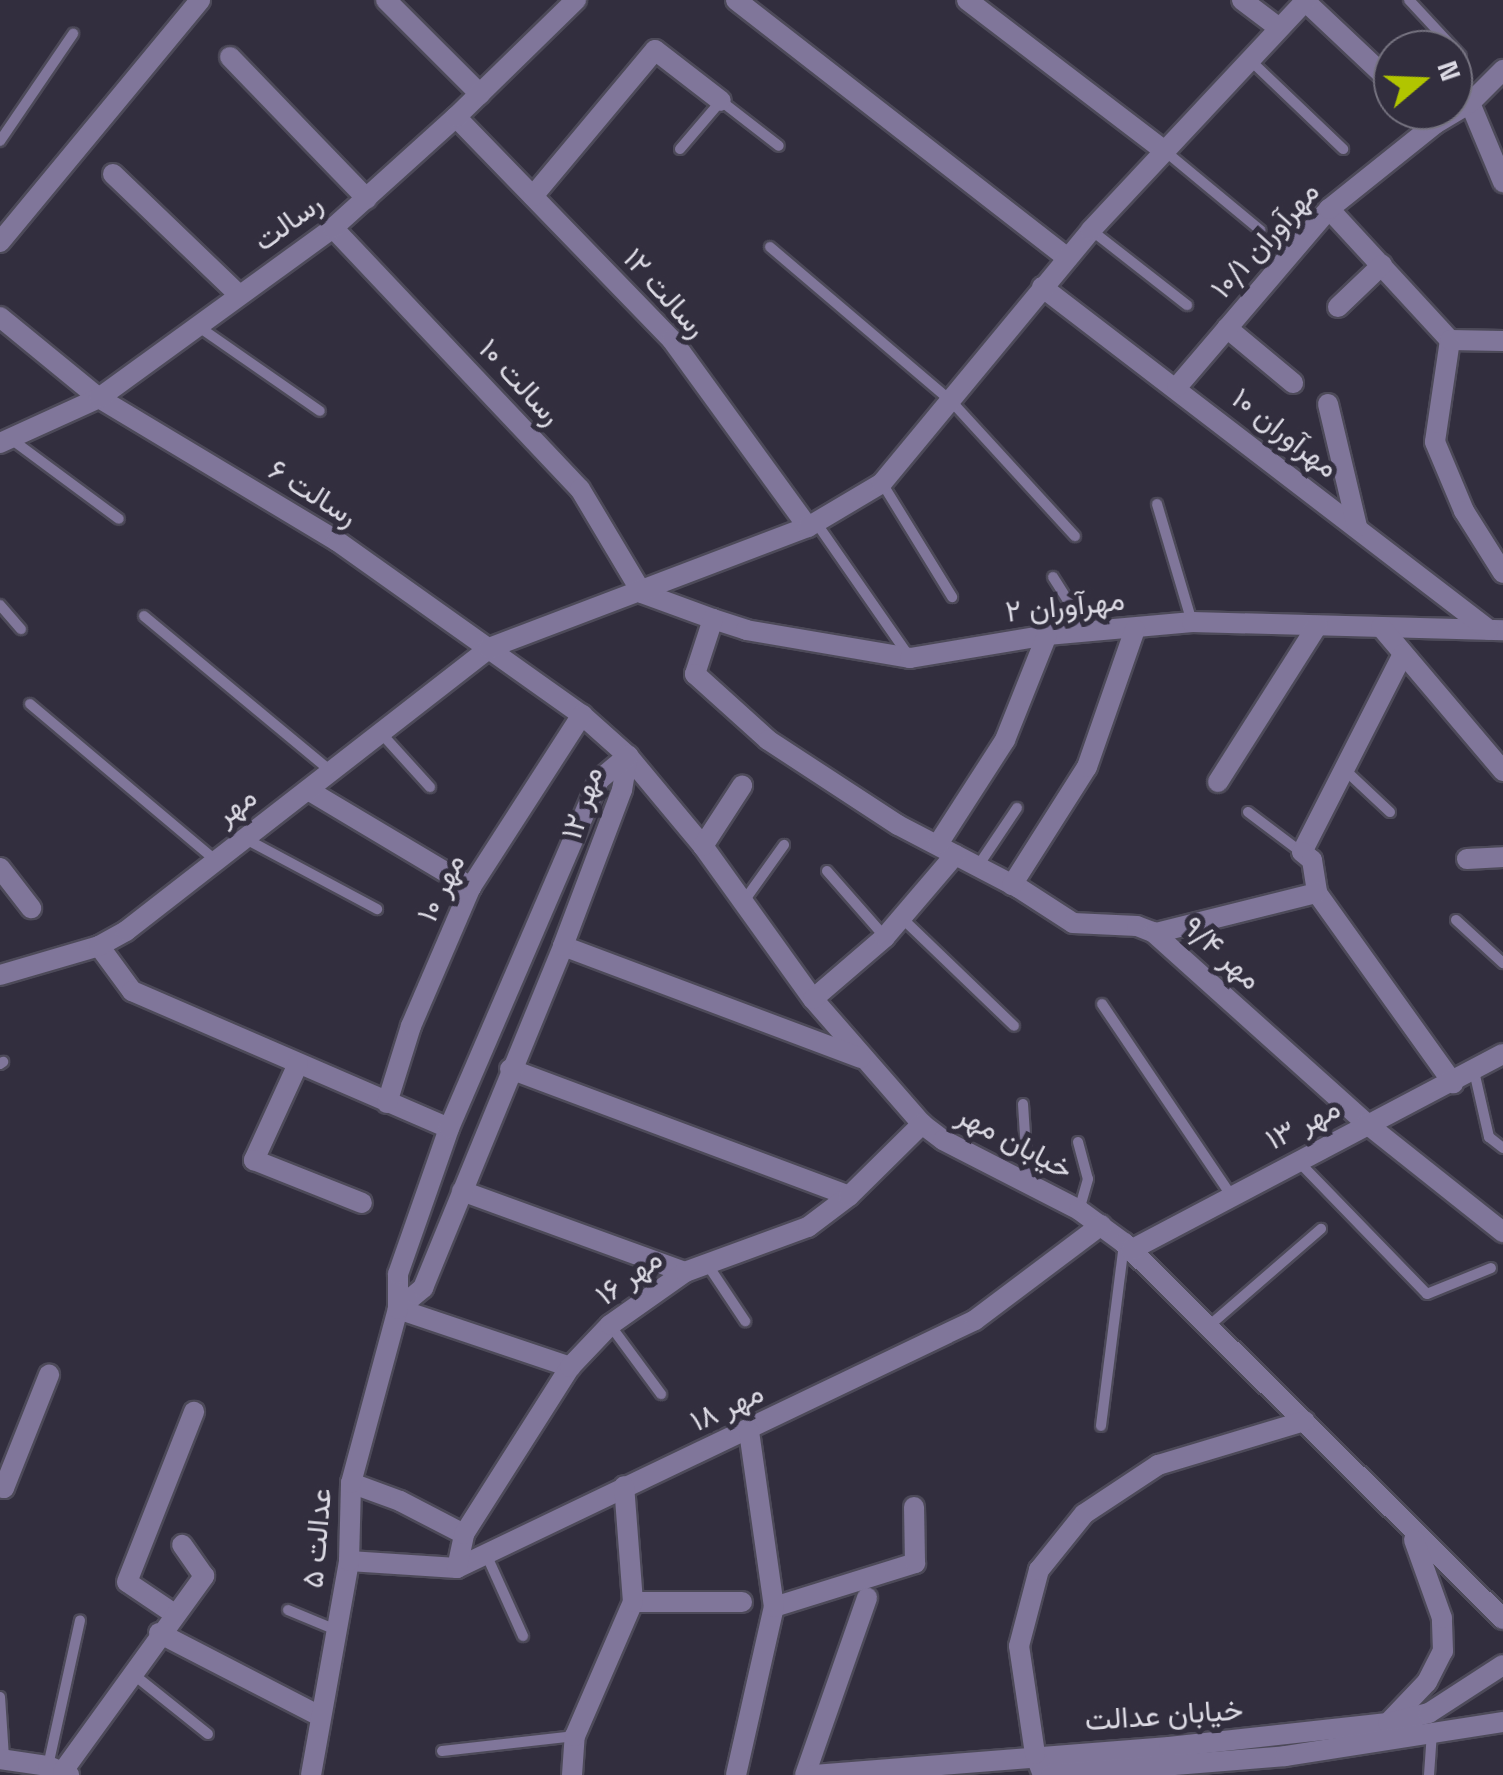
<!DOCTYPE html>
<html>
<head>
<meta charset="utf-8">
<style>
  body { margin:0 }
  #map { position:relative; width:1503px; height:1775px; overflow:hidden; background:#322e3e; font-family:"Space Grotesk",Vazirmatn,sans-serif }
  div>[style] { position:absolute }
  .roads { filter:drop-shadow(2px 0 #4d4a59) drop-shadow(-2px 0 #4d4a59) drop-shadow(0 2px #4d4a59) drop-shadow(0 -2px #4d4a59) }
  .lane>* { height:10px; margin:-5px; padding:0 5px; transform-origin:5px; border-radius:5px; background:#80769a }
  .street>* { height:20px; margin:-10px; padding:0 10px; transform-origin:10px; border-radius:10px; background:#80769a }
  span { translate:-50% -50%; white-space:nowrap; text-align:center; line-height:1.15; -webkit-text-stroke:10px #322e3e; paint-order:stroke }
  .street-label { font-size:30px; color:#dcdae4 }
  .north { position:absolute; left:1373px; top:30px; width:100px; height:100px; box-sizing:border-box; background:#322e3e; border:2px solid #767380; border-radius:50%; rotate:71deg; font-size:28px; font-weight:700; line-height:40px; text-align:center; color:#dcdae4 }
  .north::after { content:''; display:block; margin:auto; width:35px; height:45px; background:#b1c500; clip-path:polygon(50% 0,100% 100%,50% 72%,0 100%) }
</style>
</head>
<body>
<div id="map">
  <div class="roads">
    <div class="lane">
      <div style="left:1409px;top:0;width:76px;rotate:47.1deg"></div>
      <div style="left:1250px;top:60px;width:129px;rotate:43.7deg"></div>
      <div style="left:0;top:141px;width:130px;rotate:-55.7deg"></div>
      <div style="left:680px;top:149px;width:63px;rotate:-49.5deg"></div>
      <div style="left:721px;top:101px;width:73px;rotate:37.8deg"></div>
      <div style="left:1165px;top:151px;width:124px;rotate:39.7deg"></div>
      <div style="left:1091px;top:230px;width:122px;rotate:38deg"></div>
      <div style="left:770px;top:247px;width:239px;rotate:40.4deg"></div>
      <div style="left:952px;top:402px;width:182px;rotate:47.5deg"></div>
      <div style="left:199px;top:327px;width:147px;rotate:34.8deg"></div>
      <div style="left:11px;top:439px;width:134px;rotate:36.5deg"></div>
      <div style="left:882px;top:483px;width:134px;rotate:58.4deg"></div>
      <div style="left:1157px;top:504px;width:123px;rotate:73.5deg"></div>
      <div style="left:815px;top:521px;width:163px;rotate:55.2deg"></div>
      <div style="left:1053px;top:577px;width:64px;rotate:57.8deg"></div>
      <div style="left:0;top:605px;width:32px;rotate:49deg"></div>
      <div style="left:144px;top:616px;width:244px;rotate:39.7deg"></div>
      <div style="left:30px;top:704px;width:241px;rotate:40.1deg"></div>
      <div style="left:381px;top:733px;width:73px;rotate:47.8deg"></div>
      <div style="left:1344px;top:769px;width:63px;rotate:43.1deg"></div>
      <div style="left:1248px;top:812px;width:66px;rotate:37deg"></div>
      <div style="left:244px;top:838px;width:151px;rotate:28.1deg"></div>
      <div style="left:978px;top:866px;width:70px;rotate:-56.1deg"></div>
      <div style="left:827px;top:871px;width:88px;rotate:48.7deg"></div>
      <div style="left:744px;top:901px;width:69px;rotate:-54.5deg"></div>
      <div style="left:903px;top:919px;width:154px;rotate:43.9deg"></div>
      <div style="left:1456px;top:920px;width:64px;rotate:42.5deg"></div>
      <div style="left:1102px;top:1004px;width:230px;rotate:56deg"></div>
      <div style="left:0;top:1064px;width:4px;rotate:-34deg"></div>
      <div style="left:1474px;top:1071px;width:68px;rotate:77.2deg"></div>
      <div style="left:1489px;top:1137px;width:18px;rotate:38deg"></div>
      <div style="left:1023px;top:1104px;width:78px;rotate:86.3deg"></div>
      <div style="left:1078px;top:1142px;width:38px;rotate:75deg"></div>
      <div style="left:1088px;top:1179px;width:32px;rotate:106deg"></div>
      <div style="left:1298px;top:1161px;width:185px;rotate:45.9deg"></div>
      <div style="left:1427px;top:1294px;width:69px;rotate:-22.1deg"></div>
      <div style="left:707px;top:1264px;width:69px;rotate:56.3deg"></div>
      <div style="left:610px;top:1325px;width:86px;rotate:53.5deg"></div>
      <div style="left:1210px;top:1325px;width:147px;rotate:-40.9deg"></div>
      <div style="left:1101px;top:1426px;width:184px;rotate:-82.8deg"></div>
      <div style="left:486px;top:1554px;width:90px;rotate:65.7deg"></div>
      <div style="left:288px;top:1610px;width:52px;rotate:22.6deg"></div>
      <div style="left:133px;top:1674px;width:96px;rotate:38.7deg"></div>
      <div style="left:0;top:1697px;width:61px;rotate:86.2deg"></div>
      <div style="left:442px;top:1751px;width:134px;rotate:-6.4deg"></div>
      <div style="left:48px;top:1766px;width:149px;rotate:-77.6deg"></div>
      <div style="left:1429px;top:1775px;width:39px;rotate:-86deg"></div>
    </div>
    <div class="street">
      <div style="left:386px;top:0;width:133px;rotate:45deg"></div>
      <div style="left:736px;top:0;width:420px;rotate:37.9deg"></div>
      <div style="left:967px;top:0;width:245px;rotate:37.4deg"></div>
      <div style="left:1242px;top:0;width:46px;rotate:37.1deg"></div>
      <div style="left:1305px;top:1px;width:121px;rotate:43.3deg"></div>
      <div style="left:230px;top:57px;width:197px;rotate:46deg"></div>
      <div style="left:1470px;top:103px;width:86px;rotate:67.3deg"></div>
      <div style="left:456px;top:117px;width:310px;rotate:45.9deg"></div>
      <div style="left:672px;top:340px;width:231px;rotate:54deg"></div>
      <div style="left:113px;top:174px;width:175px;rotate:43.8deg"></div>
      <div style="left:533px;top:196px;width:190px;rotate:-50.1deg"></div>
      <div style="left:655px;top:50px;width:83px;rotate:37.7deg"></div>
      <div style="left:1329px;top:209px;width:178px;rotate:47.3deg"></div>
      <div style="left:333px;top:228px;width:359px;rotate:46.6deg"></div>
      <div style="left:580px;top:489px;width:121px;rotate:59.2deg"></div>
      <div style="left:642px;top:593px;width:76px;rotate:20.1deg"></div>
      <div style="left:713px;top:619px;width:35px;rotate:18deg"></div>
      <div style="left:746px;top:630px;width:166px;rotate:9.7deg"></div>
      <div style="left:910px;top:658px;width:139px;rotate:-9.5deg"></div>
      <div style="left:1047px;top:635px;width:146px;rotate:-5.1deg"></div>
      <div style="left:1192px;top:622px;width:311px;rotate:1.5deg"></div>
      <div style="left:0;top:242px;width:314px;rotate:-50.4deg"></div>
      <div style="left:1042px;top:287px;width:563px;rotate:37.5deg"></div>
      <div style="left:1338px;top:307px;width:61px;rotate:-43.7deg"></div>
      <div style="left:0;top:317px;width:128px;rotate:39.3deg"></div>
      <div style="left:99px;top:398px;width:278px;rotate:31deg"></div>
      <div style="left:337px;top:541px;width:301px;rotate:35.4deg"></div>
      <div style="left:582px;top:715px;width:62px;rotate:41.7deg"></div>
      <div style="left:628px;top:756px;width:117px;rotate:50.2deg"></div>
      <div style="left:703px;top:846px;width:188px;rotate:54.3deg"></div>
      <div style="left:813px;top:999px;width:166px;rotate:48.9deg"></div>
      <div style="left:922px;top:1124px;width:26px;rotate:37deg"></div>
      <div style="left:943px;top:1140px;width:153px;rotate:27.2deg"></div>
      <div style="left:1079px;top:1210px;width:56px;rotate:36.3deg"></div>
      <div style="left:1124px;top:1243px;width:534px;rotate:44.77deg"></div>
      <div style="left:1227px;top:328px;width:86px;rotate:39.8deg"></div>
      <div style="left:1450px;top:340px;width:103px;rotate:98.4deg"></div>
      <div style="left:1435px;top:442px;width:75px;rotate:67.2deg"></div>
      <div style="left:1464px;top:511px;width:73px;rotate:57.8deg"></div>
      <div style="left:1450px;top:340px;width:53px;rotate:1.1deg"></div>
      <div style="left:1177px;top:387px;width:234px;rotate:-49.5deg"></div>
      <div style="left:1329px;top:209px;width:136px;rotate:-38.7deg"></div>
      <div style="left:1435px;top:124px;width:41px;rotate:-31deg"></div>
      <div style="left:1470px;top:103px;width:47px;rotate:-45deg"></div>
      <div style="left:1328px;top:404px;width:126px;rotate:76.7deg"></div>
      <div style="left:0;top:443px;width:109px;rotate:-24.4deg"></div>
      <div style="left:99px;top:398px;width:289px;rotate:-36deg"></div>
      <div style="left:333px;top:228px;width:166px;rotate:-42.1deg"></div>
      <div style="left:456px;top:117px;width:168px;rotate:-44.3deg"></div>
      <div style="left:713px;top:619px;width:58px;rotate:108.1deg"></div>
      <div style="left:695px;top:674px;width:98px;rotate:42.1deg"></div>
      <div style="left:768px;top:740px;width:155px;rotate:33.2deg"></div>
      <div style="left:898px;top:825px;width:136px;rotate:27.5deg"></div>
      <div style="left:1019px;top:888px;width:64px;rotate:32.9deg"></div>
      <div style="left:1073px;top:923px;width:64px;rotate:2.7deg"></div>
      <div style="left:1137px;top:926px;width:17px;rotate:21deg"></div>
      <div style="left:1153px;top:932px;width:288px;rotate:41.9deg"></div>
      <div style="left:1367px;top:1124px;width:174px;rotate:38.5deg"></div>
      <div style="left:1381px;top:627px;width:189px;rotate:49.7deg"></div>
      <div style="left:1403px;top:654px;width:222px;rotate:117deg"></div>
      <div style="left:1302px;top:852px;width:13px;rotate:39deg"></div>
      <div style="left:1312px;top:860px;width:33px;rotate:81deg"></div>
      <div style="left:1317px;top:893px;width:234px;rotate:54.4deg"></div>
      <div style="left:1218px;top:782px;width:185px;rotate:-57.6deg"></div>
      <div style="left:308px;top:790px;width:190px;rotate:30.8deg"></div>
      <div style="left:938px;top:844px;width:124px;rotate:-57.2deg"></div>
      <div style="left:1005px;top:740px;width:113px;rotate:-68.2deg"></div>
      <div style="left:703px;top:846px;width:72px;rotate:-57deg"></div>
      <div style="left:1467px;top:859px;width:36px;rotate:-3deg"></div>
      <div style="left:0;top:868px;width:51px;rotate:52.2deg"></div>
      <div style="left:1012px;top:885px;width:140px;rotate:-57.6deg"></div>
      <div style="left:1087px;top:767px;width:146px;rotate:-70.8deg"></div>
      <div style="left:1156px;top:933px;width:166px;rotate:-14deg"></div>
      <div style="left:99px;top:946px;width:56px;rotate:53.7deg"></div>
      <div style="left:132px;top:991px;width:345px;rotate:23.4deg"></div>
      <div style="left:563px;top:946px;width:318px;rotate:20.6deg"></div>
      <div style="left:0;top:975px;width:103px;rotate:-16.3deg"></div>
      <div style="left:99px;top:946px;width:31px;rotate:-29deg"></div>
      <div style="left:126px;top:931px;width:460px;rotate:-37.9deg"></div>
      <div style="left:489px;top:648px;width:341px;rotate:-20.8deg"></div>
      <div style="left:808px;top:527px;width:86px;rotate:-30.7deg"></div>
      <div style="left:882px;top:483px;width:328px;rotate:-50.4deg"></div>
      <div style="left:1091px;top:230px;width:315px;rotate:-46.9deg"></div>
      <div style="left:813px;top:999px;width:95px;rotate:-40.7deg"></div>
      <div style="left:885px;top:937px;width:108px;rotate:-49.5deg"></div>
      <div style="left:298px;top:1064px;width:106px;rotate:114.6deg"></div>
      <div style="left:254px;top:1160px;width:116px;rotate:21.7deg"></div>
      <div style="left:510px;top:1069px;width:362px;rotate:20.5deg"></div>
      <div style="left:387px;top:1103px;width:81px;rotate:-72.7deg"></div>
      <div style="left:411px;top:1026px;width:151px;rotate:-66.7deg"></div>
      <div style="left:471px;top:887px;width:205px;rotate:-57.2deg"></div>
      <div style="left:462px;top:1191px;width:237px;rotate:20deg"></div>
      <div style="left:1131px;top:1250px;width:420px;rotate:-27.8deg"></div>
      <div style="left:398px;top:1309px;width:33px;rotate:-40deg"></div>
      <div style="left:423px;top:1288px;width:370px;rotate:-67.7deg"></div>
      <div style="left:563px;top:946px;width:167px;rotate:-69.3deg"></div>
      <div style="left:622px;top:790px;width:35px;rotate:-80deg"></div>
      <div style="left:398px;top:1309px;width:182px;rotate:18.6deg"></div>
      <div style="left:351px;top:1483px;width:52px;rotate:20.2deg"></div>
      <div style="left:400px;top:1501px;width:72px;rotate:27.3deg"></div>
      <div style="left:0;top:1487px;width:4px;rotate:14deg"></div>
      <div style="left:4px;top:1488px;width:122px;rotate:-68.3deg"></div>
      <div style="left:349px;top:1561px;width:108px;rotate:3.7deg"></div>
      <div style="left:457px;top:1568px;width:574px;rotate:-25.58deg"></div>
      <div style="left:975px;top:1320px;width:158px;rotate:-37deg"></div>
      <div style="left:457px;top:1568px;width:35px;rotate:-78deg"></div>
      <div style="left:464px;top:1534px;width:198px;rotate:-57.6deg"></div>
      <div style="left:570px;top:1367px;width:58px;rotate:-46.4deg"></div>
      <div style="left:610px;top:1325px;width:92px;rotate:-35.2deg"></div>
      <div style="left:685px;top:1272px;width:131px;rotate:-20.1deg"></div>
      <div style="left:808px;top:1227px;width:51px;rotate:-37.1deg"></div>
      <div style="left:849px;top:1196px;width:103px;rotate:-44.6deg"></div>
      <div style="left:633px;top:1602px;width:109px"></div>
      <div style="left:774px;top:1607px;width:148px;rotate:-17.3deg"></div>
      <div style="left:915px;top:1563px;width:56px;rotate:-91deg"></div>
      <div style="left:173px;top:1613px;width:55px;rotate:-146deg"></div>
      <div style="left:127px;top:1582px;width:183px;rotate:-68.5deg"></div>
      <div style="left:159px;top:1633px;width:179px;rotate:27.3deg"></div>
      <div style="left:1389px;top:1722px;width:55px;rotate:-46.5deg"></div>
      <div style="left:1427px;top:1682px;width:35px;rotate:-63deg"></div>
      <div style="left:1443px;top:1651px;width:33px;rotate:-92deg"></div>
      <div style="left:1442px;top:1618px;width:83px;rotate:-109.7deg"></div>
      <div style="left:0;top:1759px;width:49px;rotate:8.3deg"></div>
      <div style="left:48px;top:1766px;width:23px;rotate:23deg"></div>
      <div style="left:63px;top:1771px;width:241px;rotate:-54.1deg"></div>
      <div style="left:204px;top:1576px;width:38px;rotate:-125deg"></div>
      <div style="left:311px;top:1775px;width:217px;rotate:-79.9deg"></div>
      <div style="left:349px;top:1561px;width:78px;rotate:-88.5deg"></div>
      <div style="left:351px;top:1483px;width:180px;rotate:-74.9deg"></div>
      <div style="left:398px;top:1309px;width:35px;rotate:-90deg"></div>
      <div style="left:398px;top:1274px;width:155px;rotate:-70.7deg"></div>
      <div style="left:449px;top:1128px;width:379px;rotate:-66.7deg"></div>
      <div style="left:599px;top:780px;width:38px;rotate:-40deg"></div>
      <div style="left:572px;top:1775px;width:39px;rotate:-86deg"></div>
      <div style="left:575px;top:1736px;width:146px;rotate:-66.6deg"></div>
      <div style="left:633px;top:1602px;width:116px;rotate:-94.4deg"></div>
      <div style="left:736px;top:1775px;width:172px;rotate:-77.3deg"></div>
      <div style="left:774px;top:1607px;width:177px;rotate:-98.1deg"></div>
      <div style="left:805px;top:1775px;width:188px;rotate:-70.7deg"></div>
      <div style="left:814px;top:1775px;width:356px;rotate:-4.5deg"></div>
      <div style="left:1169px;top:1747px;width:220px;rotate:-6.3deg"></div>
      <div style="left:1388px;top:1723px;width:42px;rotate:-13.7deg"></div>
      <div style="left:1429px;top:1713px;width:88px;rotate:-33deg"></div>
      <div style="left:1043px;top:1775px;width:22px;rotate:-111deg"></div>
      <div style="left:1035px;top:1754px;width:109px;rotate:-98.4deg"></div>
      <div style="left:1019px;top:1646px;width:79px;rotate:-75.3deg"></div>
      <div style="left:1039px;top:1570px;width:72px;rotate:-51.2deg"></div>
      <div style="left:1084px;top:1514px;width:89px;rotate:-33.5deg"></div>
      <div style="left:1158px;top:1465px;width:153px;rotate:-16.7deg"></div>
      <div style="left:1051px;top:1775px;width:235px;rotate:-4.6deg"></div>
      <div style="left:1285px;top:1756px;width:221px;rotate:-8.9deg"></div>
    </div>
  </div>
  <div class="street-label">
    <span style="left:288px;top:222px;rotate:-36deg">رسالت</span>
    <span style="left:1265px;top:240px;rotate:-48deg">مهرآوران ۱۰/۱</span>
    <span style="left:665px;top:293px;rotate:48deg">رسالت ۱۲</span>
    <span style="left:520px;top:382px;rotate:47deg">رسالت ۱۰</span>
    <span style="left:1285px;top:433px;rotate:38deg">مهرآوران ۱۰</span>
    <span style="left:313px;top:493px;rotate:32deg">رسالت ۶</span>
    <span style="left:1065px;top:606px;rotate:-6deg">مهرآوران ۲</span>
    <span style="left:582px;top:803px;rotate:-72deg">مهر ۱۲</span>
    <span style="left:236px;top:806px;rotate:-36deg">مهر</span>
    <span style="left:441px;top:888px;rotate:-64deg">مهر ۱۰</span>
    <span style="left:1222px;top:953px;rotate:42deg">مهر ۹/۴</span>
    <span style="left:1303px;top:1124px;rotate:-27deg">مهر ۱۳</span>
    <span style="left:1015px;top:1142px;rotate:28deg">خیابان مهر</span>
    <span style="left:629px;top:1277px;rotate:-36deg">مهر ۱۶</span>
    <span style="left:727px;top:1407px;rotate:-25deg">مهر ۱۸</span>
    <span style="left:317px;top:1538px;rotate:-85deg">عدالت ۵</span>
    <span style="left:1164px;top:1715px;rotate:-4deg">خیابان عدالت</span>
  </div>
  <div class="north">N</div>
</div>
</body>
</html>
